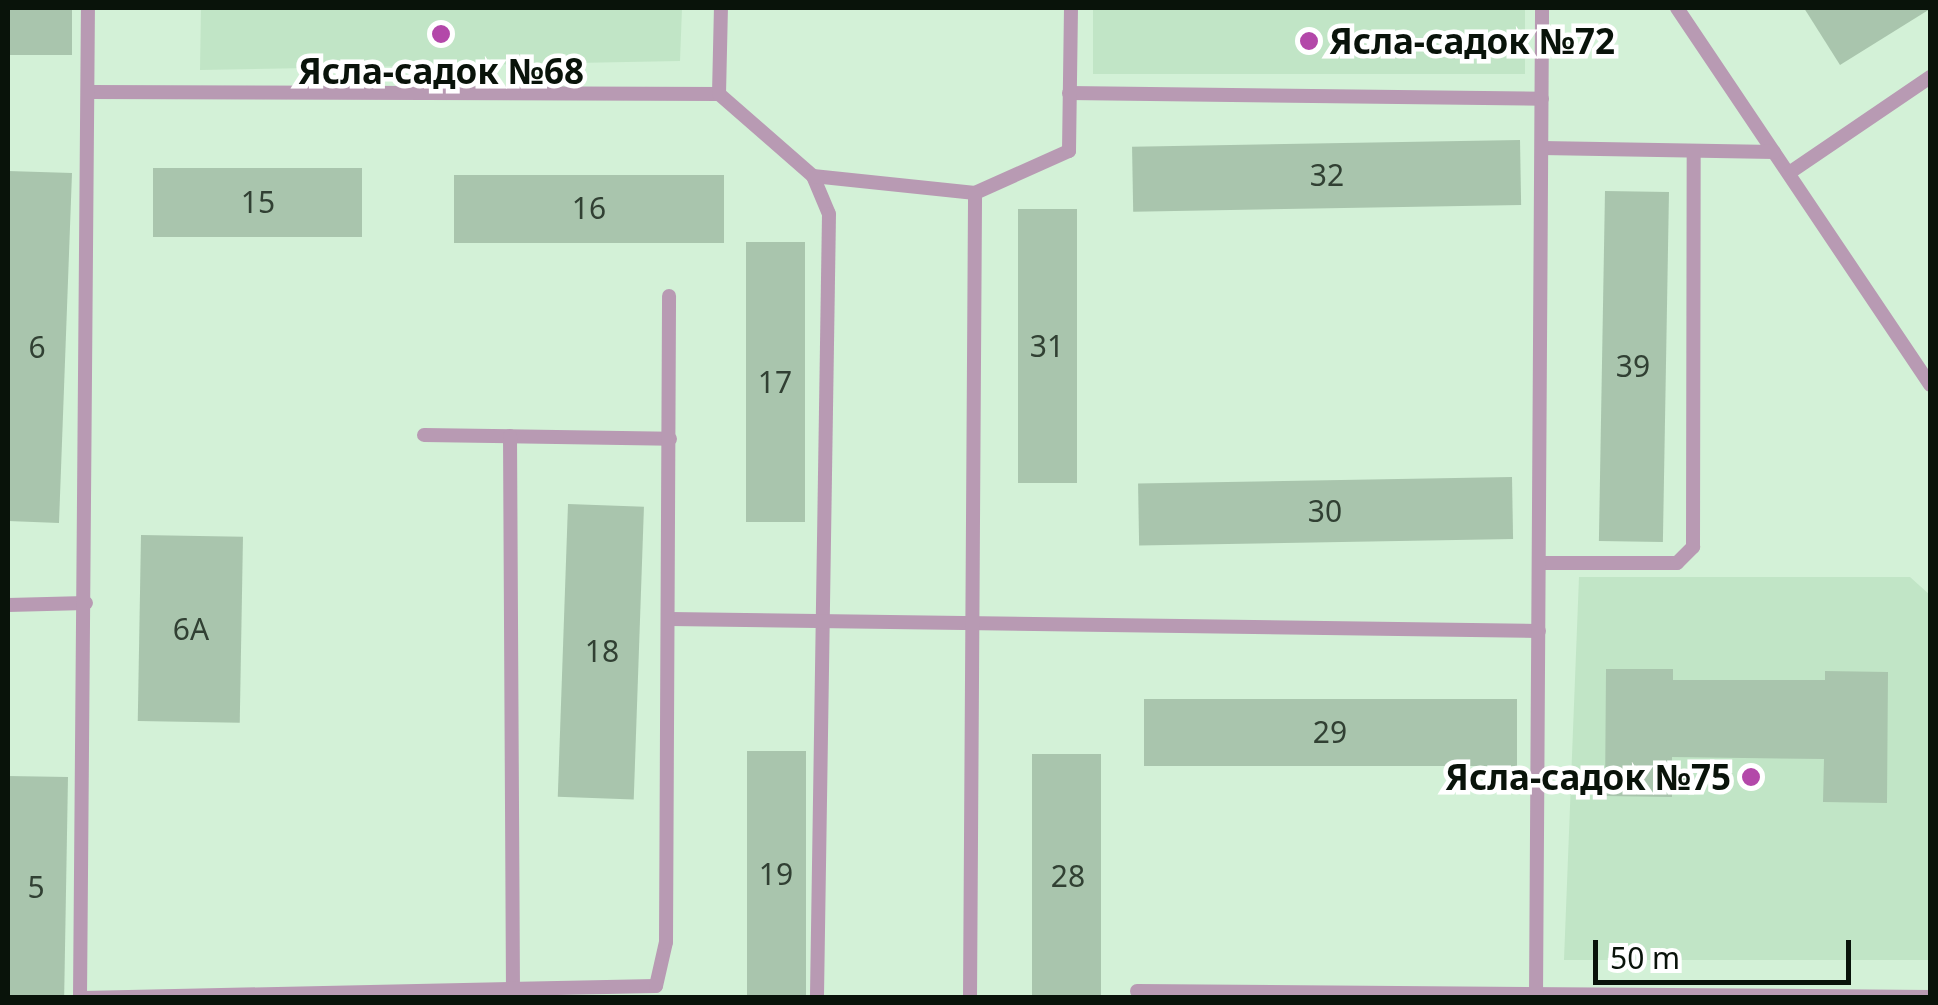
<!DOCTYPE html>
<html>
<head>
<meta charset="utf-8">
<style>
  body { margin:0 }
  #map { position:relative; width:1938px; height:1005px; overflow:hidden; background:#d3f1d7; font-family:"Noto Sans",sans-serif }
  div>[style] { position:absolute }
  .built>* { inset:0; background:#c1e5c6; transform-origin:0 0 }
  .building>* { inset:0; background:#a9c5ad; transform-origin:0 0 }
  .service>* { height:14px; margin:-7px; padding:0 7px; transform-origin:7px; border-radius:7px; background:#b89ab3 }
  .dots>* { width:28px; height:28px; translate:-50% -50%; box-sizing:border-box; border:5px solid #fff; border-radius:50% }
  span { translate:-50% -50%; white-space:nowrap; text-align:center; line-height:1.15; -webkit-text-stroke:9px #fff; paint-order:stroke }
  .number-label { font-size:30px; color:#314033 }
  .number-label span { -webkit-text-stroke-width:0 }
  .poi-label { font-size:35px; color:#09130a; font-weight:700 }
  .left { translate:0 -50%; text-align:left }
  .right { translate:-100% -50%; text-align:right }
  .frame { position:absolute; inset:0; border:10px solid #09130a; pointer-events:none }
  .scale { position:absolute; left:1593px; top:940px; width:258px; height:45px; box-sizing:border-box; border:5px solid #09130a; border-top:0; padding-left:12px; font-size:30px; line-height:35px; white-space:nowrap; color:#09130a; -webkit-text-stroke:8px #fff; paint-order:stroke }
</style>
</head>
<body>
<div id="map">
  <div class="built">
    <div style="clip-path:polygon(201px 8px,682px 8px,680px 61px,200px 70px)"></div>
    <div style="left:1093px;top:8px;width:432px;height:66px"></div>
    <div style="clip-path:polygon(1579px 577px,1910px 577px,1930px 595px,1930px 960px,1564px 960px)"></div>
  </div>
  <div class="building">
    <div style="left:8px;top:8px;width:64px;height:47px"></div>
    <div style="clip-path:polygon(1804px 8px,1930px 8px,1930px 9px,1840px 65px)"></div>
    <div style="left:1520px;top:140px;width:65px;height:388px;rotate:89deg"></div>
    <div style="left:153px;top:168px;width:209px;height:69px"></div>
    <div style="clip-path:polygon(8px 171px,72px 173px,59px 523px,8px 521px)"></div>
    <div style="left:454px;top:175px;width:270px;height:68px"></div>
    <div style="left:1605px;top:191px;width:64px;height:350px;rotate:1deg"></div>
    <div style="left:1018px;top:209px;width:59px;height:274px"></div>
    <div style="left:746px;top:242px;width:59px;height:280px"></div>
    <div style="left:1512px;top:477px;width:62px;height:374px;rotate:89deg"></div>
    <div style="left:568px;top:504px;width:76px;height:293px;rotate:2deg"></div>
    <div style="left:141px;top:535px;width:102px;height:186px;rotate:1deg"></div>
    <div style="clip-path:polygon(1606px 669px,1673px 669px,1673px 680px,1825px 680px,1825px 671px,1888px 672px,1887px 803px,1823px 802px,1824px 759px,1672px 757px,1672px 797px,1605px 796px)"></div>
    <div style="left:1144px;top:699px;width:373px;height:67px"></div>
    <div style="left:747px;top:751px;width:59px;height:247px"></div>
    <div style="left:1101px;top:754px;width:244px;height:69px;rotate:90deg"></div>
    <div style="left:8px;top:776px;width:60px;height:222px;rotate:1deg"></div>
  </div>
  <div class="service">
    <div style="left:1677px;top:8px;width:454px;rotate:56.1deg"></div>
    <div style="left:89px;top:92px;width:630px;rotate:0.18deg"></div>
    <div style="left:719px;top:94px;width:125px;rotate:41.1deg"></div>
    <div style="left:813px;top:176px;width:41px;rotate:67.2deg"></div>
    <div style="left:829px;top:214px;width:784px;rotate:90.88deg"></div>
    <div style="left:1069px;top:93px;width:473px;rotate:0.7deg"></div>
    <div style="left:719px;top:94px;width:86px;rotate:-88.7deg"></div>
    <div style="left:1542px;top:148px;width:232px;rotate:1deg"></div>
    <div style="left:1789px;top:173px;width:171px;rotate:-34.2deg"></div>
    <div style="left:813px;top:176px;width:163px;rotate:6deg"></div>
    <div style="left:975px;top:193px;width:103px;rotate:-24.1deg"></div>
    <div style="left:1069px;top:151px;width:143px;rotate:-89.2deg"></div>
    <div style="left:424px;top:435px;width:246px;rotate:0.9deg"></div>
    <div style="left:510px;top:436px;width:553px;rotate:89.69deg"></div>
    <div style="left:1540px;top:563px;width:137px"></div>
    <div style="left:1677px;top:563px;width:23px;rotate:-45deg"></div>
    <div style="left:1693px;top:547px;width:396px;rotate:-89.9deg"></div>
    <div style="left:8px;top:605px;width:78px;rotate:-1.5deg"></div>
    <div style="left:670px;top:619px;width:869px;rotate:0.79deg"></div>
    <div style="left:1137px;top:991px;width:793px;rotate:0.43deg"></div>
    <div style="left:80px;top:998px;width:990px;rotate:-89.54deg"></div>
    <div style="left:82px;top:998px;width:574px;rotate:-1.2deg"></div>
    <div style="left:656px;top:986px;width:45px;rotate:-77.2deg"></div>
    <div style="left:666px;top:942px;width:646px;rotate:-89.73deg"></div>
    <div style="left:970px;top:998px;width:805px;rotate:-89.64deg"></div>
    <div style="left:1536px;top:998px;width:990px;rotate:-89.65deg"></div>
  </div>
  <div class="dots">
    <div style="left:441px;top:34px;background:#b348a9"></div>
    <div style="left:1309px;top:41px;background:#b348a9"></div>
    <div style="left:1751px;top:777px;background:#b348a9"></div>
  </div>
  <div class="number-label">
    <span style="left:1327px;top:175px">32</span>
    <span style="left:258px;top:202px">15</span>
    <span style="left:589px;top:208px">16</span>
    <span style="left:1047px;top:346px">31</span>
    <span style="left:37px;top:347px">6</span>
    <span style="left:1633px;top:366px">39</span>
    <span style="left:775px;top:382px">17</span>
    <span style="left:1325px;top:511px">30</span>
    <span style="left:191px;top:629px">6А</span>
    <span style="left:602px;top:651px">18</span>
    <span style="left:1330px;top:732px">29</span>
    <span style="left:776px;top:874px">19</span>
    <span style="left:1068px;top:876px">28</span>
    <span style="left:36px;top:887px">5</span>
  </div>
  <div class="poi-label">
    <span class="left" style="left:1329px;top:41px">Ясла-садок №72</span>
    <span style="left:441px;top:71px">Ясла-садок №68</span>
    <span class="right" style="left:1731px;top:777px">Ясла-садок №75</span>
  </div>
  <div class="frame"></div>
  <div class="scale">50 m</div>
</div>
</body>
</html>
